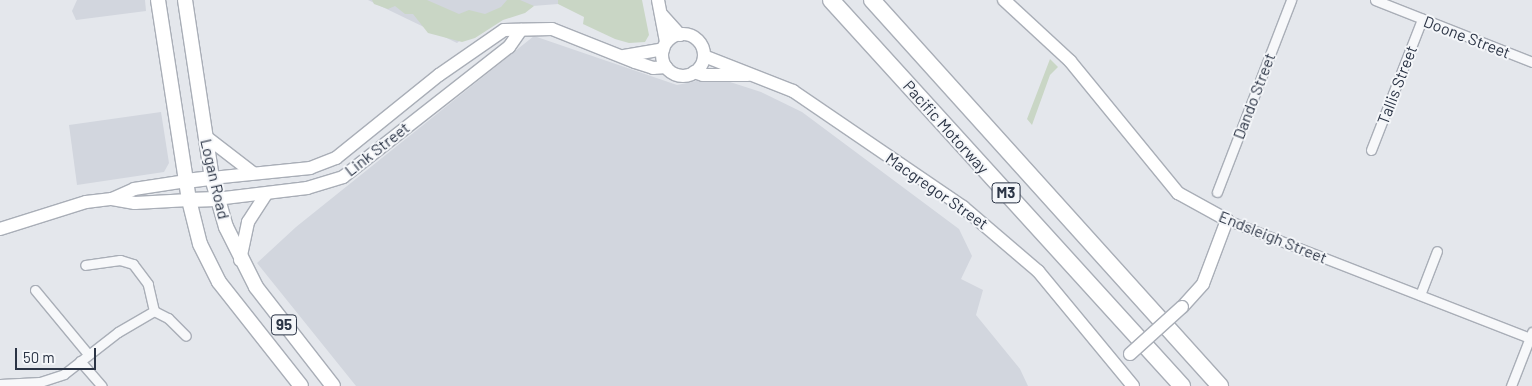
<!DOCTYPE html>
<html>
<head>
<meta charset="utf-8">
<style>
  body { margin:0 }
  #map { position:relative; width:1532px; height:386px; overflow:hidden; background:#e4e7ec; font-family:Barlow,sans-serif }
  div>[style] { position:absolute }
  .built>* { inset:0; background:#d2d6de }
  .green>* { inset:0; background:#c9d6c5 }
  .roads { filter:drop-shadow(1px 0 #a9aeb7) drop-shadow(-1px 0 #a9aeb7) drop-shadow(0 1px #a9aeb7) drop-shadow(0 -1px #a9aeb7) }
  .street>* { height:9px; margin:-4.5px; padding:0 4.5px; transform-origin:4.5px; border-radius:4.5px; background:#f7f8fa }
  .secondary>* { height:12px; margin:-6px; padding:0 6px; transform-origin:6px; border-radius:6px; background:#fff }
  .secondary>.ring { margin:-6px; padding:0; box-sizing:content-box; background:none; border:12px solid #fff; border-radius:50% }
  .primary>* { height:14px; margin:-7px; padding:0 7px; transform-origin:7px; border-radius:7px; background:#fff }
  .highway>* { height:16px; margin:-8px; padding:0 8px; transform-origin:8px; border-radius:8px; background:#fff }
  .bridges { filter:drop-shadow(1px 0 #a9aeb7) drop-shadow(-1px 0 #a9aeb7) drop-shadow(0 1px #a9aeb7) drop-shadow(0 -1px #a9aeb7) }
  .secondary-bridge>* { height:12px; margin:-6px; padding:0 6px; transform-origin:6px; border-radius:6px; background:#fff }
  span { translate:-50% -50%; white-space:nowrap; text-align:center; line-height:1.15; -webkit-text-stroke:4px #f4f6f9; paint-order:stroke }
  .shield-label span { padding:1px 4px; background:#f4f6f9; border:1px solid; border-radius:4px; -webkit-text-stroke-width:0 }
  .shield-label { font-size:15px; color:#2b3445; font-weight:700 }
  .street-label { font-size:16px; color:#2b3445 }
  .scale { position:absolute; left:15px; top:348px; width:81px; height:22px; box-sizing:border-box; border:2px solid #2b3445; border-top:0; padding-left:6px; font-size:15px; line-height:18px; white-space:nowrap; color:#2b3445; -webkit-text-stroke:4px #f4f6f9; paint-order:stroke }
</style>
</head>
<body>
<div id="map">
  <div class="built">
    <div style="clip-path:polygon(77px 0,145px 0,146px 11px,76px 20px,72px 11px)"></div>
    <div style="clip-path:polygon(368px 0,558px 0,558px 4px,520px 7px,487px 17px,457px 43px)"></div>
    <div style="clip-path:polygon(534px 36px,677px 85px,701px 80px,730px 82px,761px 92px,802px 112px,959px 229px,972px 256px,961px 279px,983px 290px,976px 315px,1020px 369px,1028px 386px,356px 386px,257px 263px,296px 227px)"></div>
    <div style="clip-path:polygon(161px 112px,169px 163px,164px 172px,77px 185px,69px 125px)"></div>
  </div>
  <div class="green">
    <div style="clip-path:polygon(372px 0,427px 0,459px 14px,469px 10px,485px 14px,501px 7px,507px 0,520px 0,534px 6px,525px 13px,503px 20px,475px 38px,462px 42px,428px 33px,413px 14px,405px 14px,395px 6px,388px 9px,374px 4px)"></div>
    <div style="clip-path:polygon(558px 0,642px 0,649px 35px,645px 42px,629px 43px,615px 39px,583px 24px,584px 17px,558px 4px)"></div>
    <div style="clip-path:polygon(1050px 59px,1058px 67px,1050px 75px,1032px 125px,1027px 119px)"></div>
  </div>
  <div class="roads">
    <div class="street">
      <div style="left:1375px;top:0;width:169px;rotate:21.5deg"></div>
      <div style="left:1371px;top:150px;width:141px;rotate:-68.7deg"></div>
      <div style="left:1217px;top:192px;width:206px;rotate:-68.9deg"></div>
      <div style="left:1227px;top:220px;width:325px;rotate:21.3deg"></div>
      <div style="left:35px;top:290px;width:83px;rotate:50.4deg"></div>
      <div style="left:1420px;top:295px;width:47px;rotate:-68.9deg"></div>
      <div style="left:154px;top:311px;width:16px;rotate:27deg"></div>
      <div style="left:168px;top:318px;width:25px;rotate:45deg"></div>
      <div style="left:80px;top:361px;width:33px;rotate:49deg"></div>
      <div style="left:0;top:384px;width:40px;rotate:-2.9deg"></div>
      <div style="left:40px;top:382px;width:25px;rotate:-18deg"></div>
      <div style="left:64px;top:374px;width:68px;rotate:-37.9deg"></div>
      <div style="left:118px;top:332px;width:42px;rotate:-30.3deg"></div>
      <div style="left:154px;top:311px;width:28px;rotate:-103deg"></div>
      <div style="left:148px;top:284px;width:25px;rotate:-127deg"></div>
      <div style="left:133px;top:264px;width:14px;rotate:-163deg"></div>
      <div style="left:120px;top:260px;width:35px;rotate:172deg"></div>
      <div style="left:1511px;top:386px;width:58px;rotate:-68.7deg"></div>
    </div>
    <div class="secondary">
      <div style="left:658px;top:0;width:43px;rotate:79.2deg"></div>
      <div style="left:1004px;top:0;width:90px;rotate:42.7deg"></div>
      <div style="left:1070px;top:61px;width:171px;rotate:50.7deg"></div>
      <div style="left:1178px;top:193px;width:56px;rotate:28.9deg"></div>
      <div style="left:1227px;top:220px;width:68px;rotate:110.6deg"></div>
      <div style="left:1203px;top:284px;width:31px;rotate:132deg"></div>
      <div style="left:662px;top:15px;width:27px;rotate:48deg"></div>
      <div class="ring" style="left:662px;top:34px;width:30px;height:30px"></div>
      <div style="left:624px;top:56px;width:40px;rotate:-10deg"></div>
      <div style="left:704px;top:56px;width:96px;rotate:21.5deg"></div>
      <div style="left:793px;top:91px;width:206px;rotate:34.3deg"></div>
      <div style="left:963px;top:207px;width:99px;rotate:40.5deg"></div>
      <div style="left:1038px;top:271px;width:149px;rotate:50.4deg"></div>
      <div style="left:694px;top:72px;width:9px;rotate:18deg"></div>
      <div style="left:703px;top:75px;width:45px"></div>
      <div style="left:205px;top:136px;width:61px;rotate:37.6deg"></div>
      <div style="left:212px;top:178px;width:99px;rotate:-5.8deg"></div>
      <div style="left:310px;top:168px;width:28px;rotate:-21deg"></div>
      <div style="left:336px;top:158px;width:132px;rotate:-38.9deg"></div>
      <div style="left:439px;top:75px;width:79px;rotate:-34.7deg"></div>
      <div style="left:504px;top:30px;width:48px;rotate:-1.2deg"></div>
      <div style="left:552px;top:29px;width:89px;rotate:21.7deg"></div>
      <div style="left:635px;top:62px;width:19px;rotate:18deg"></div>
      <div style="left:653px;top:68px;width:13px;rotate:-4deg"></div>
      <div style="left:112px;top:199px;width:24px;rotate:-24deg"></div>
      <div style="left:134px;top:189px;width:53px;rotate:-8.7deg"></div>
      <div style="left:216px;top:199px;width:92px;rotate:-6.9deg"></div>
      <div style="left:307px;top:188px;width:38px;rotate:-17deg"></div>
      <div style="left:343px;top:177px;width:211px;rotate:-38.1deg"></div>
      <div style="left:509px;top:47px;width:21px;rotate:-55deg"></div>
      <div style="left:0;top:229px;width:90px;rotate:-17.4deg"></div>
      <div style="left:86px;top:202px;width:26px;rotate:-7deg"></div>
      <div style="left:112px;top:199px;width:23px;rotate:10deg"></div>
      <div style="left:135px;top:203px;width:54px;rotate:-3.2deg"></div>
      <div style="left:240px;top:260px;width:39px;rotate:-78deg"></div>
      <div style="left:248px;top:222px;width:33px;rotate:-57deg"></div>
    </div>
    <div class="primary">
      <div style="left:158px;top:0;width:202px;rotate:81.2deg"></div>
      <div style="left:189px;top:200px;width:45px;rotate:76deg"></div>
      <div style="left:200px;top:244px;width:42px;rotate:63.4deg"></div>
      <div style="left:219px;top:282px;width:132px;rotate:51.7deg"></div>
      <div style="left:185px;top:0;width:180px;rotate:81.4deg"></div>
      <div style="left:212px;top:178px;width:51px;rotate:74.1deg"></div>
      <div style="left:226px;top:227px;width:67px;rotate:63.4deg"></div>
      <div style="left:256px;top:287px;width:125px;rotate:52.1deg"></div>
      <div style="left:186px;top:181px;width:26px;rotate:-7deg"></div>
      <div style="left:189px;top:200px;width:27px;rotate:-2deg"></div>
    </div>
    <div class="highway">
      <div style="left:831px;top:0;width:522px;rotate:47.72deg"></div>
      <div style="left:872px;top:0;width:520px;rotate:47.96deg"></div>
    </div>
  </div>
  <div class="bridges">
    <div class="secondary-bridge">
      <div style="left:1130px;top:354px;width:70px;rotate:-42.1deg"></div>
    </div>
  </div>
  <div class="shield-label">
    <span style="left:1006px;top:193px">M3</span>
    <span style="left:284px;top:325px">95</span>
  </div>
  <div class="street-label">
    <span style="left:1467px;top:37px;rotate:21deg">Doone Street</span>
    <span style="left:1397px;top:85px;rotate:-69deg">Tallis Street</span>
    <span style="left:1254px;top:96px;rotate:-69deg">Dando Street</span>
    <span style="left:946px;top:127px;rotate:48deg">Pacific Motorway</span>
    <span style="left:377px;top:149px;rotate:-38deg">Link Street</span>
    <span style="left:215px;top:179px;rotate:77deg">Logan Road</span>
    <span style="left:937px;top:191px;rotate:35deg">Macgregor Street</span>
    <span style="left:1273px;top:237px;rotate:22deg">Endsleigh Street</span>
  </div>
  <div class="scale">50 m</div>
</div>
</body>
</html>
